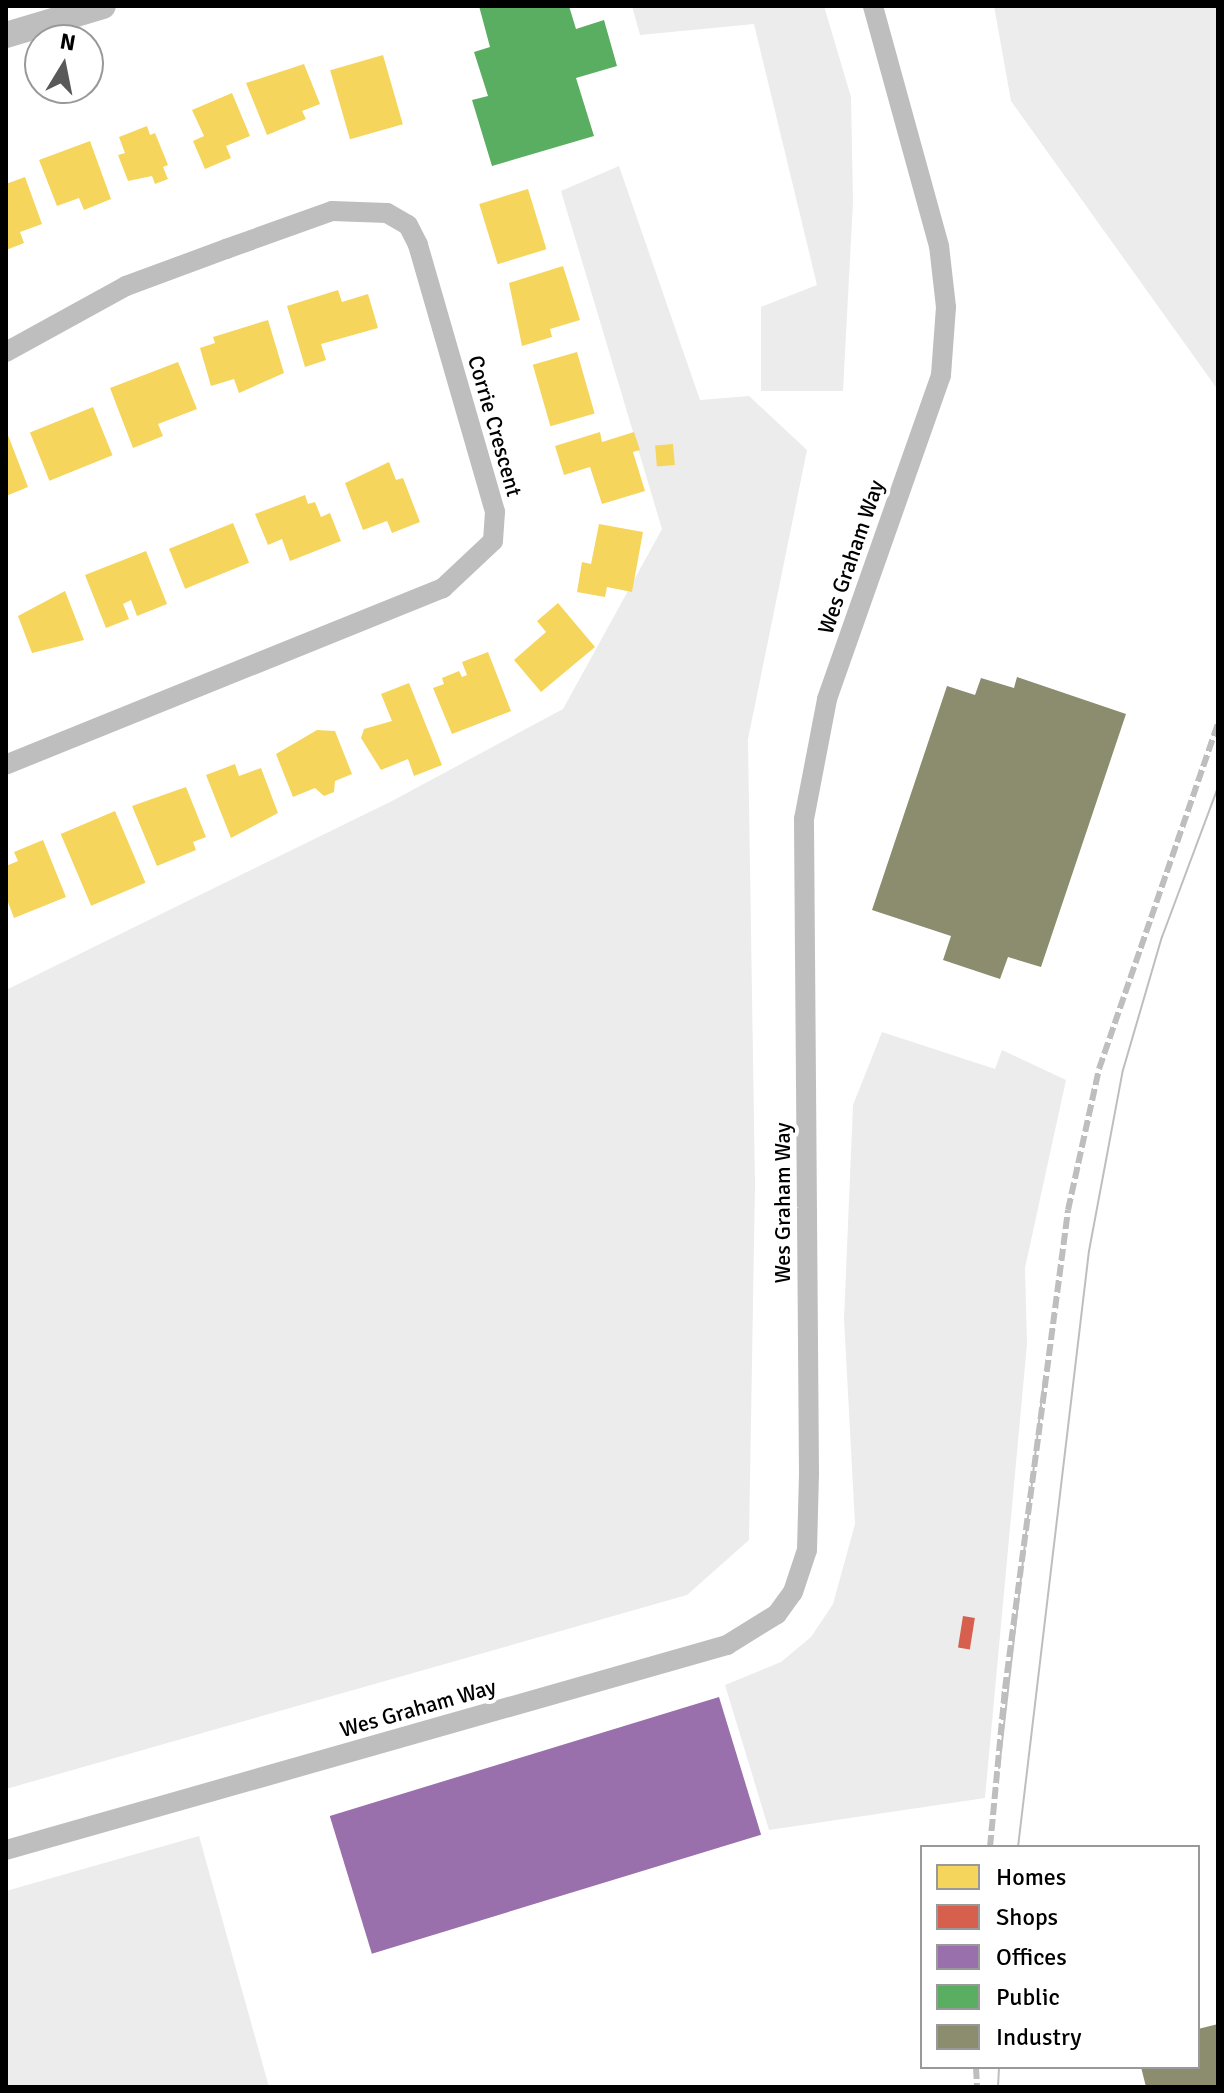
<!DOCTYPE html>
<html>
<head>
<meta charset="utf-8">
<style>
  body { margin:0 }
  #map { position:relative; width:1224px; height:2093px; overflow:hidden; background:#fff; font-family:Signika,sans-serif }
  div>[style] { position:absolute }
  .green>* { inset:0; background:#ececec }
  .homes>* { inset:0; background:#f6d55c; transform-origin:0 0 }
  .shops>* { inset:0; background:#d6604d; transform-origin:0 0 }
  .offices>* { inset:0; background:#9970ab; transform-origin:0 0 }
  .public>* { inset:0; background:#5aae61 }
  .industry>* { inset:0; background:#8c8c6e }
  .minor>* { height:20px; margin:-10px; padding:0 10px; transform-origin:10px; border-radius:10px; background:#bebebe }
  .tertiary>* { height:26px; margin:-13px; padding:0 13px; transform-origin:13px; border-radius:13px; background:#bebebe }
  .tram>* { height:2px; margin:-1px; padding:0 1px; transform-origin:1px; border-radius:1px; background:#bebebe }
  .rail>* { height:6px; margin-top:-3px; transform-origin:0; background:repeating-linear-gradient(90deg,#bebebe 0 12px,transparent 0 16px) }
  span { translate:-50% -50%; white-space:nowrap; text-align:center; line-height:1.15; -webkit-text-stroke:8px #fff; paint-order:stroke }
  .street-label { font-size:22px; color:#000 }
  .frame { position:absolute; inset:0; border:8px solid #000; pointer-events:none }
  .legend { position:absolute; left:920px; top:1845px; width:280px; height:224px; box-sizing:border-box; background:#fff; border:2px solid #999; margin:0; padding:10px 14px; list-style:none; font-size:24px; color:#000 }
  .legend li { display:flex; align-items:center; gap:16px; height:40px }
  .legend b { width:40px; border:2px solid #999 }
  .north { position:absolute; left:24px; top:24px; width:80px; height:80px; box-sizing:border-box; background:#fff; border:2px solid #999; border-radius:50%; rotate:10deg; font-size:22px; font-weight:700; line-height:32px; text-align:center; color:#000 }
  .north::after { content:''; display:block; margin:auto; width:28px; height:36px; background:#595959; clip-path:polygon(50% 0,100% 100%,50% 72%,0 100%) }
</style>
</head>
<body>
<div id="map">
  <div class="green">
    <div style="clip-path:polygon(632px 6px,824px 6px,851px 97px,853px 202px,843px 391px,761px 391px,761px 307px,817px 285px,754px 24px,640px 35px)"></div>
    <div style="clip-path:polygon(994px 6px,1218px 6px,1218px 390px,1011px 101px)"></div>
    <div style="clip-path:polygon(619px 166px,700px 400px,749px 396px,807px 450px,748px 739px,755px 1185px,749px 1540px,687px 1595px,6px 1789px,6px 990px,392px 801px,563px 709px,662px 529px,561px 191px)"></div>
    <div style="clip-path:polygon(882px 1032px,995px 1069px,1002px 1050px,1066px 1080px,1025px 1268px,1027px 1344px,985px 1798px,769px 1830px,725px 1685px,781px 1662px,811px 1637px,833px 1604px,855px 1524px,844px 1319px,853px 1105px)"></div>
    <div style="clip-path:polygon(199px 1836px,269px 2087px,6px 2087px,6px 1891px)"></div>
  </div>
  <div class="homes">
    <div style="left:383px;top:55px;width:72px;height:55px;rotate:74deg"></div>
    <div style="clip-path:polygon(304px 64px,320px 104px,302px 111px,306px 119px,267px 135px,246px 83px)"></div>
    <div style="clip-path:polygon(232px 93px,250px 136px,226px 146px,231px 158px,205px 169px,193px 141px,204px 136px,192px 110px)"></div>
    <div style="clip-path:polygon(147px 126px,150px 135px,155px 133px,168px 165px,163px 167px,168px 179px,155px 184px,152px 176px,128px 181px,118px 155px,125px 153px,119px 137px)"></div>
    <div style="clip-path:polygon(90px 141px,111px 199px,84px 210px,79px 198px,57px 206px,39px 160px)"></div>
    <div style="clip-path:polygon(25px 177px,42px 224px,20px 232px,24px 243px,6px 250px,6px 184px)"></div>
    <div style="left:528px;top:189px;width:63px;height:51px;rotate:73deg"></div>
    <div style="clip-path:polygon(563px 266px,580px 320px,550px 329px,552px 337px,522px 346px,509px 283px)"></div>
    <div style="clip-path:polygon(338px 290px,342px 302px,368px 294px,378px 328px,321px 344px,326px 360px,305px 367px,287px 306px)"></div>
    <div style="clip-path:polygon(268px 320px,284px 373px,239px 393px,234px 379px,211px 386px,200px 348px,215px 343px,213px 337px)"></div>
    <div style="left:577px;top:352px;width:64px;height:46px;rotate:74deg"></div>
    <div style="clip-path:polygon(178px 362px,197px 409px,158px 424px,163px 436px,133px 448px,110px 388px)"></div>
    <div style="left:93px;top:407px;width:52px;height:68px;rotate:68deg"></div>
    <div style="clip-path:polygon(6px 430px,28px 487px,6px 496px)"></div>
    <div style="clip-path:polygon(600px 432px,602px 442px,634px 432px,640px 450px,633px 452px,645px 491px,602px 504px,590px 467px,564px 475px,555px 446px)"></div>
    <div style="left:673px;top:444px;width:21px;height:18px;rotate:85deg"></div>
    <div style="clip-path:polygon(389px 462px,396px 480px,403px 478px,420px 522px,392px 533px,387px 521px,363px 530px,345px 483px)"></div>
    <div style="clip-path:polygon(305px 495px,308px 504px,315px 502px,321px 517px,330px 513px,341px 541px,290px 561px,282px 539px,268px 545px,255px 514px)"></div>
    <div style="left:233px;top:523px;width:43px;height:69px;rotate:68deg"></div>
    <div style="clip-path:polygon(599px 524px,643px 532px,632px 592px,607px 587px,605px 597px,577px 592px,582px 562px,591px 564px)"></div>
    <div style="clip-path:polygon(146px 551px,167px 604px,137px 616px,131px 600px,123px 604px,129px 619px,106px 628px,85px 575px)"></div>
    <div style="clip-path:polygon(65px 591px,84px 640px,32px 653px,18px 616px)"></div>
    <div style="clip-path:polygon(558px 603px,595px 647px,541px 692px,514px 660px,546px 632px,537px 621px)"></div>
    <div style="clip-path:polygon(488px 652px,511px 711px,452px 734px,433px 688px,444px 684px,442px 678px,459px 671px,462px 677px,467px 675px,462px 662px)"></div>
    <div style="clip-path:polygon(409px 683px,442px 765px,414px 776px,408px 759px,381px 770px,361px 738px,364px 729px,392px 721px,381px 694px)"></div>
    <div style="clip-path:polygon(317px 730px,335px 731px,352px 774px,335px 781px,334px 792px,324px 796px,315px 788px,293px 797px,276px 754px)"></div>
    <div style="clip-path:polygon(235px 764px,239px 776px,261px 768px,278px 813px,231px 838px,206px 775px)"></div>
    <div style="clip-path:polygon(186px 787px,206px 837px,193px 842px,196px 850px,157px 866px,132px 806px)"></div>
    <div style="left:115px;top:811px;width:78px;height:59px;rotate:67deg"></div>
    <div style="clip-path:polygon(43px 840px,66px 897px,14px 918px,6px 897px,6px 866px,18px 861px,14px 852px)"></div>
  </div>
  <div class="shops">
    <div style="left:963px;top:1616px;width:12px;height:32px;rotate:9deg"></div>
  </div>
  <div class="offices">
    <div style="left:719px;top:1697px;width:144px;height:407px;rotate:73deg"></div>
  </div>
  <div class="public">
    <div style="clip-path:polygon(479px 6px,569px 6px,576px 29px,604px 20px,617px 66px,576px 78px,594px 136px,492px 166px,472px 100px,488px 96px,474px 52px,490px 47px)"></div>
  </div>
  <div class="industry">
    <div style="clip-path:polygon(1017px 677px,1126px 714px,1041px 967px,1008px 957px,1000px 979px,943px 960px,951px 936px,872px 910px,947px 686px,975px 695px,981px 678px,1014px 688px)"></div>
    <div style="clip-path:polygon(1218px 2024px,1218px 2087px,1146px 2087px,1141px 2067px,1198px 2067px,1198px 2029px)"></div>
  </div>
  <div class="minor">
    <div style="left:6px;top:352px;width:137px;rotate:-28.8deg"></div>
    <div style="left:126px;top:286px;width:107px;rotate:-20.3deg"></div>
    <div style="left:226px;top:249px;width:113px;rotate:-19.7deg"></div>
    <div style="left:332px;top:211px;width:55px;rotate:2.1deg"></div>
    <div style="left:387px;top:213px;width:24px;rotate:30deg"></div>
    <div style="left:408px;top:225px;width:22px;rotate:63deg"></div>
    <div style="left:418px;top:245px;width:278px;rotate:73.9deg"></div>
    <div style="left:495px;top:512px;width:29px;rotate:94deg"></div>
    <div style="left:493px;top:541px;width:69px;rotate:136.8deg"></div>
    <div style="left:443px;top:588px;width:471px;rotate:158deg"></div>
    <div style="left:6px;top:1850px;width:750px;rotate:-15.87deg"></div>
    <div style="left:727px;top:1645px;width:59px;rotate:-31.8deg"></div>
    <div style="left:777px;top:1614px;width:27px;rotate:-54deg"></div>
    <div style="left:793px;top:1592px;width:44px;rotate:-71.6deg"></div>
    <div style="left:807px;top:1550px;width:76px;rotate:-88.5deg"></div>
    <div style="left:809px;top:1474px;width:655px;rotate:-90.44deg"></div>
    <div style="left:804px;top:819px;width:122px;rotate:-79.1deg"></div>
    <div style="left:827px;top:699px;width:343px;rotate:-70.6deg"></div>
    <div style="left:941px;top:375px;width:68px;rotate:-85.8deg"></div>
    <div style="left:946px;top:307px;width:61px;rotate:-96.5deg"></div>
    <div style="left:939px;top:246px;width:249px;rotate:-105.4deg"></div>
  </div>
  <div class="tertiary">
    <div style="left:6px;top:35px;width:101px;rotate:-16.6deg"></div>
  </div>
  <div class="tram">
    <div style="left:999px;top:1768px;width:393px;rotate:-83.4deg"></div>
    <div style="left:1018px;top:1847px;width:600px;rotate:-83.21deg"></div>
    <div style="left:1089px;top:1251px;width:184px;rotate:-79.4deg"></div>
    <div style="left:1123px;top:1070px;width:139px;rotate:-73.7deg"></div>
    <div style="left:1162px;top:937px;width:160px;rotate:-69.5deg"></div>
    <div style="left:998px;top:2087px;width:20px;rotate:-87deg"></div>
  </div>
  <div class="rail">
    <div style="left:990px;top:1847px;width:159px;rotate:-84.6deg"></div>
    <div style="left:1005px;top:1689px;width:483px;rotate:-82.5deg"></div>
    <div style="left:1068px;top:1210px;width:144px;rotate:-77.6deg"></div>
    <div style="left:1099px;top:1069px;width:366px;rotate:-71deg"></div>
    <div style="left:976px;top:2067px;width:20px;rotate:87deg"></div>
  </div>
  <div class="street-label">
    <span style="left:495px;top:426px;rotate:74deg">Corrie Crescent</span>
    <span style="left:851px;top:557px;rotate:-71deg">Wes Graham Way</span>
    <span style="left:783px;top:1203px;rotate:-90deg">Wes Graham Way</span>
    <span style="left:418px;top:1708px;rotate:-16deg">Wes Graham Way</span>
  </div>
  <div class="frame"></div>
  <ul class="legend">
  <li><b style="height:22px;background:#f6d55c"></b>Homes</li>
  <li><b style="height:22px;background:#d6604d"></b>Shops</li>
  <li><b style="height:22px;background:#9970ab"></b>Offices</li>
  <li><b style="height:22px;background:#5aae61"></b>Public</li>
  <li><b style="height:22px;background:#8c8c6e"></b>Industry</li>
  </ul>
  <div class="north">N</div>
</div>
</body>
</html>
